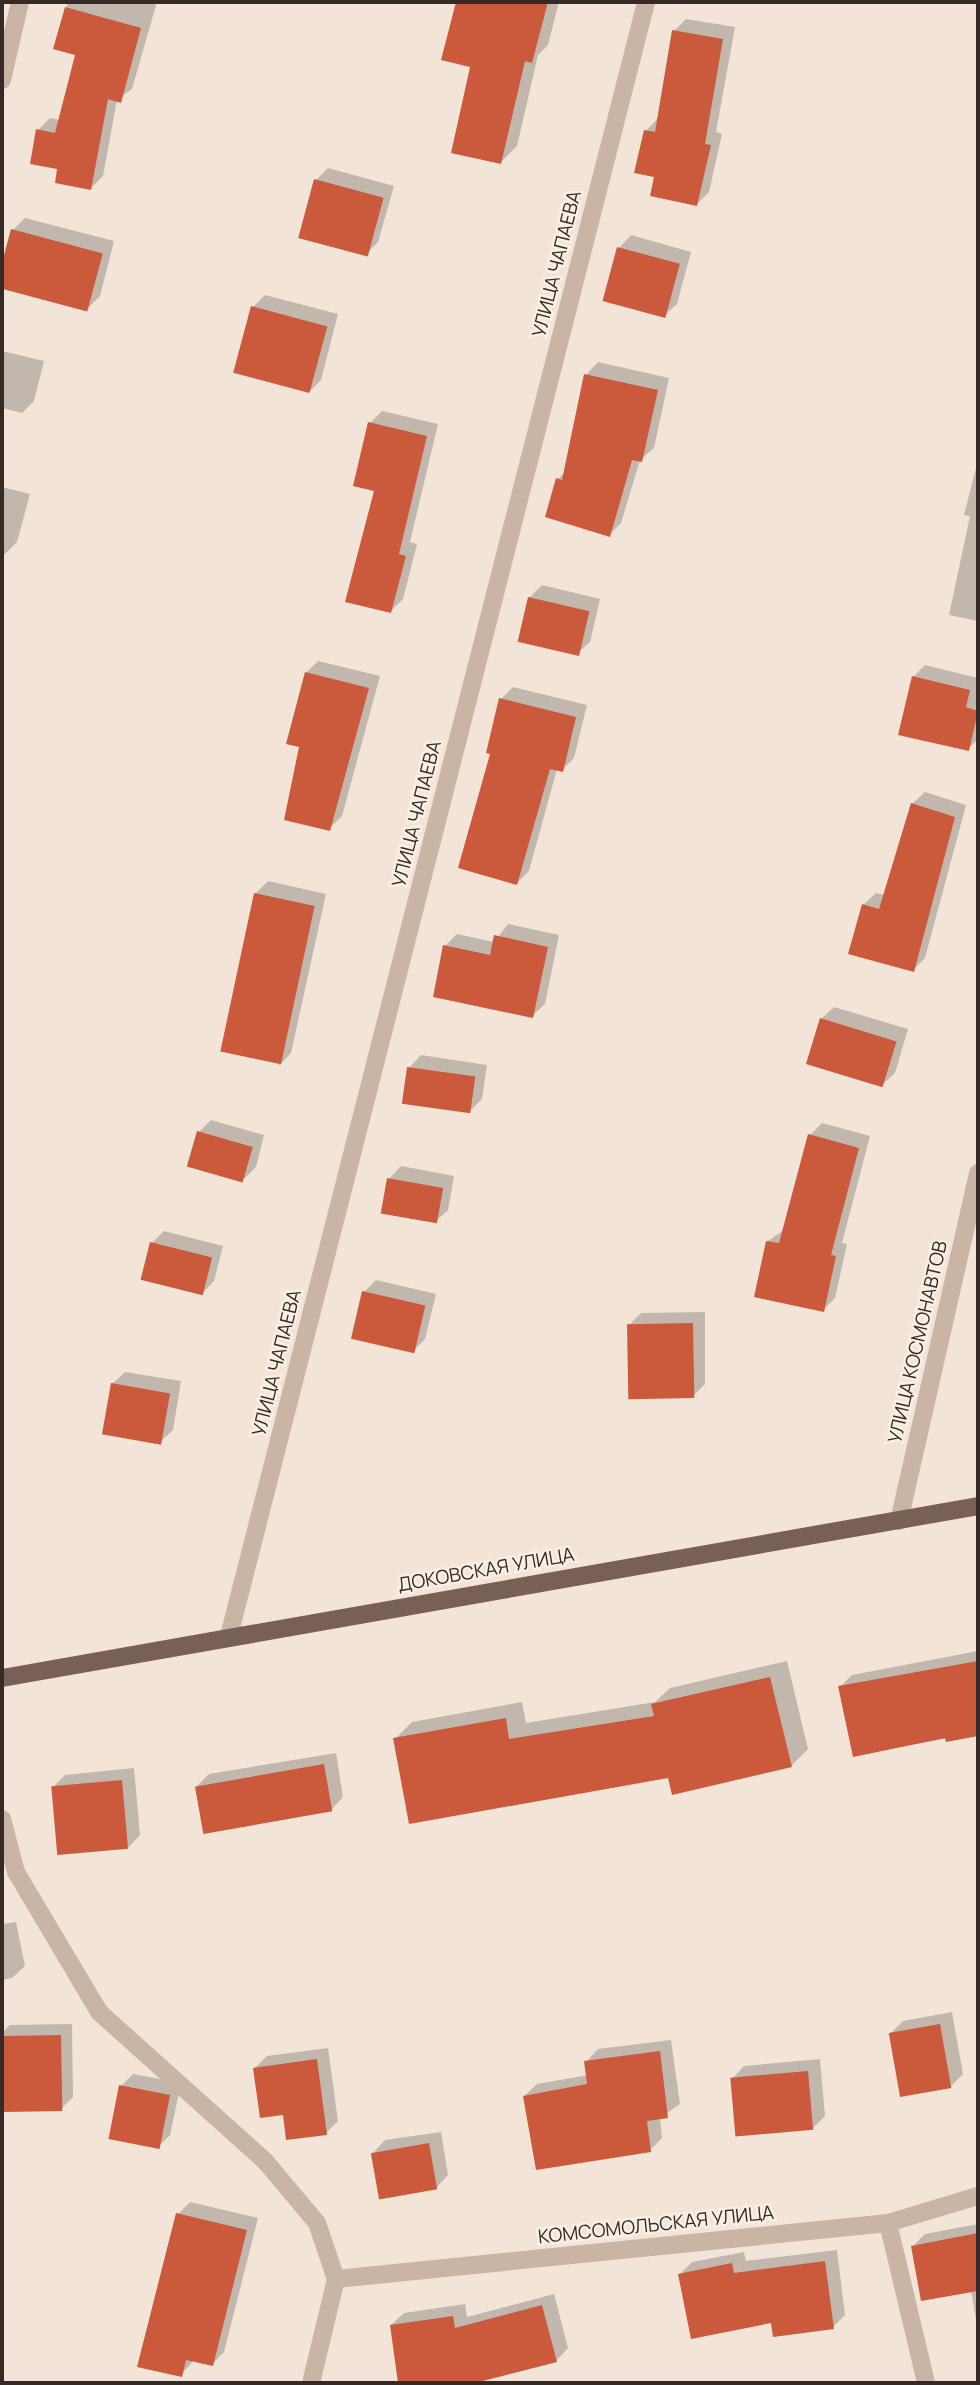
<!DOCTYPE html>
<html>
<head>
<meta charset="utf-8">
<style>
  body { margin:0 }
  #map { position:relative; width:980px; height:2385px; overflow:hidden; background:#f2e5d8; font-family:Manrope,sans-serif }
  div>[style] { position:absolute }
  .shadow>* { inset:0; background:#0003 }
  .building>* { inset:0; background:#cb5a3d; transform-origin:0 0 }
  .minor>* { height:18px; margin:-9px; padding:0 9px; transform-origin:9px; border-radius:9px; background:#cab4a4 }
  .major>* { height:18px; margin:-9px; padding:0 9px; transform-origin:9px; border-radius:9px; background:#786056 }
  span { translate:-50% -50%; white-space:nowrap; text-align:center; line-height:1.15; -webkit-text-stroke:5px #faefe4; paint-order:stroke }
  .street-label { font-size:19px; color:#352a26 }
  .frame { position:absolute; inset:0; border:4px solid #352a26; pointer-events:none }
</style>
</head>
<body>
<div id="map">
  <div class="shadow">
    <div style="clip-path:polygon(68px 2px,157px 2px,132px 89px,117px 100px,103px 176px,91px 188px,59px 168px,38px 130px,50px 118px,60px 120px,77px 54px,55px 48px)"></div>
    <div style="clip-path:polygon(457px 2px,559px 2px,548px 45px,538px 55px,517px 146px,501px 162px,472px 66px,443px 59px)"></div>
    <div style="clip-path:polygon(686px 19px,735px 27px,716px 132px,722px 134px,709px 192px,697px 204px,656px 176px,646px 131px,658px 118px,674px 31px)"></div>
    <div style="clip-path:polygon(328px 168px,394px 186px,378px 242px,366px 254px,316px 180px)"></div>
    <div style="clip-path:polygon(25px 218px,114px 241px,100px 296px,88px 308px,2px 287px,13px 230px)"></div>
    <div style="clip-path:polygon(631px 235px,691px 252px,677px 304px,664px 316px,619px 248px)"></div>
    <div style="clip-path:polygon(265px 295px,338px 314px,321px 380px,309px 392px,253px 307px)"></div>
    <div style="clip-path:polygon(2px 351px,44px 361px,34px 401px,22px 413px,2px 408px)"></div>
    <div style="clip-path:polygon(598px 362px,669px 378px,654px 448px,640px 460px,621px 523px,609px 535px,558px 479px,565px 472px,586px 375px)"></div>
    <div style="clip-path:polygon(382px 411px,438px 424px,410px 542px,417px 544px,403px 599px,391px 611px,370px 423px)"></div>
    <div style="clip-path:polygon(978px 460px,978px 621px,949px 615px,970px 516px,964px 515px)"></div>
    <div style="clip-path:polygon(2px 487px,30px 494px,17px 542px,4px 555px)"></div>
    <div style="clip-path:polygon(542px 585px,600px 599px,590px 642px,577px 654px,529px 598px)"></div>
    <div style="clip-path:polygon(318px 661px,380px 676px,342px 816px,329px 829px,302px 746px,306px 673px)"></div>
    <div style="clip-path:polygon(925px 665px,978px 678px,978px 739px,968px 749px,913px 677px)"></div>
    <div style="clip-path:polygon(513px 687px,587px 705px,574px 758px,562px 770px,557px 769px,529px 871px,517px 883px,492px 752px,501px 699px)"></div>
    <div style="clip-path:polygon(925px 792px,966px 805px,925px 958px,913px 970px,863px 905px,876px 893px,885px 895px,912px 804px)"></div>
    <div style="clip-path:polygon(268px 881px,326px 894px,291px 1053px,279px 1066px,255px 894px)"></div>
    <div style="clip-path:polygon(508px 924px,559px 935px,545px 1004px,532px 1016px,445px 946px,457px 934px,494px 942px)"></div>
    <div style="clip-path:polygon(834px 1007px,908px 1029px,895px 1073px,882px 1085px,821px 1019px)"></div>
    <div style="clip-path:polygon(421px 1055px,487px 1065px,482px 1099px,470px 1111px,409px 1068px)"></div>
    <div style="clip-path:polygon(211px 1120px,264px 1135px,256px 1167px,244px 1179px,199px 1132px)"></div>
    <div style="clip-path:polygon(822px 1123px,870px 1136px,842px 1243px,847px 1244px,835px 1298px,823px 1310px,768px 1241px,784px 1230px,810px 1135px)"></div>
    <div style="clip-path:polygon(401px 1166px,454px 1176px,448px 1210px,435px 1222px,389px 1179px)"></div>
    <div style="clip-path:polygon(164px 1231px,223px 1246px,214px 1281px,202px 1294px,152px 1243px)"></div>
    <div style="clip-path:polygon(376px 1280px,436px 1294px,425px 1339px,413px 1351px,364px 1292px)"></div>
    <div style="clip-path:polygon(705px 1312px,705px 1384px,693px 1396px,629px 1325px,641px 1313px)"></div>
    <div style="clip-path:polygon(125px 1372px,181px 1381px,173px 1430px,160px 1442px,112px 1384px)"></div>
    <div style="clip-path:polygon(978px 1651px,978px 1733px,854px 1755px,840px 1687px,852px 1675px)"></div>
    <div style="clip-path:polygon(787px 1661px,808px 1749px,791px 1766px,670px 1776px,395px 1739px,412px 1722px,522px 1702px,526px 1723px,655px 1702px,670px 1688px)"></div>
    <div style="clip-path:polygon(336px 1753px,343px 1797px,331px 1810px,196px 1787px,209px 1774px)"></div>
    <div style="clip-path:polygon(134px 1768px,140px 1835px,128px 1848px,53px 1787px,65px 1775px)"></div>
    <div style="clip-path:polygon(16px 1922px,25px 1966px,12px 1978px,2px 1980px,2px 1924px)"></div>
    <div style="clip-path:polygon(952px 2012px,963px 2074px,951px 2086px,891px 2033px,903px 2021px)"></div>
    <div style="clip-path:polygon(72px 2024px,73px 2097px,61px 2109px,2px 2109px,2px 2033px,10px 2025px)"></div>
    <div style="clip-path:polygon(671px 2040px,680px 2104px,660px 2118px,662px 2138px,650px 2150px,524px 2096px,537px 2084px,588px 2075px,586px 2062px,598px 2049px)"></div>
    <div style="clip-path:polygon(328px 2048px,338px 2121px,326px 2133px,284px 2113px,255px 2068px,267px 2056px)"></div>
    <div style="clip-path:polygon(820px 2059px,825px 2116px,813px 2128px,732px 2079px,744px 2066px)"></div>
    <div style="clip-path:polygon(133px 2074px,181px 2083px,170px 2135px,158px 2147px,121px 2086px)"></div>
    <div style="clip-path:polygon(441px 2132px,448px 2175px,436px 2188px,373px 2153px,385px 2140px)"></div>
    <div style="clip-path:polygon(190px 2202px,258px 2218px,224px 2352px,212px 2364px,194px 2360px,181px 2375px,178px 2214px)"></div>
    <div style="clip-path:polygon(978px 2224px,978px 2319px,976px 2319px,971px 2291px,913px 2246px,925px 2234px)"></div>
    <div style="clip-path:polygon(837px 2250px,845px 2315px,833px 2327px,772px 2321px,680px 2274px,692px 2262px,744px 2252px,746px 2261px)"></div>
    <div style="clip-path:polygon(554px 2294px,568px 2348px,556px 2361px,488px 2378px,400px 2383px,391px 2325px,404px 2313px,465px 2304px,467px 2317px)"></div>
  </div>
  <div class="building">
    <div style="clip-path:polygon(456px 2px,548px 2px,532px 63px,525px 61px,501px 164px,451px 153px,470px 67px,441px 60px)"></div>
    <div style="clip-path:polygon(65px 7px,141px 28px,121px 103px,108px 99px,91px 190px,55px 183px,57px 169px,30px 164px,36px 129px,55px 133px,75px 55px,53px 49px)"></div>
    <div style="clip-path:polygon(672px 30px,723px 39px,705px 144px,711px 145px,697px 206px,650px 196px,654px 177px,634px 173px,644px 130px,655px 132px)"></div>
    <div style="left:314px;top:179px;width:72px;height:61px;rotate:15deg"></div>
    <div style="left:11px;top:229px;width:95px;height:60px;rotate:15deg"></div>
    <div style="left:617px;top:247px;width:65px;height:56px;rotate:15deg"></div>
    <div style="left:251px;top:306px;width:79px;height:69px;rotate:15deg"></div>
    <div style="clip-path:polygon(584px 374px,658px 390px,642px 462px,632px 460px,610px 537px,545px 517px,556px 478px,562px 480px)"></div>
    <div style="clip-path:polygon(368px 422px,427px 436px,399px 554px,406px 556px,391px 613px,345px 602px,374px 491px,353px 486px)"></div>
    <div style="left:528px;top:597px;width:63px;height:46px;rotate:13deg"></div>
    <div style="clip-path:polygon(305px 672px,369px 688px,330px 831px,284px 820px,299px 747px,286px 744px)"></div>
    <div style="clip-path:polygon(912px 676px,970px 690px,966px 707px,978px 711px,969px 751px,898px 735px)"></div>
    <div style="clip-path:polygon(499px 698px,576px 717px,563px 772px,550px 769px,517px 885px,458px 868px,490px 754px,486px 753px)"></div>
    <div style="clip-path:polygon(911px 803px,955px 817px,914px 972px,848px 954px,862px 904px,879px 909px)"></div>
    <div style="left:254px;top:893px;width:62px;height:162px;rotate:12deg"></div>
    <div style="clip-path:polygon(494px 935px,548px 947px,533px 1018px,433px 997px,443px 945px,490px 955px)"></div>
    <div style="left:820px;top:1018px;width:80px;height:48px;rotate:17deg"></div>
    <div style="left:407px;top:1067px;width:69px;height:37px;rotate:8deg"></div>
    <div style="left:197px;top:1131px;width:58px;height:37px;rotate:16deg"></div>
    <div style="clip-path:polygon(808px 1134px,859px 1148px,831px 1255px,836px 1256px,824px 1312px,754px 1297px,766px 1241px,779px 1243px)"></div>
    <div style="left:387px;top:1178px;width:57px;height:36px;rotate:10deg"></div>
    <div style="left:150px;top:1242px;width:64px;height:39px;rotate:14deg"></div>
    <div style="left:362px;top:1291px;width:65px;height:49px;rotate:13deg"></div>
    <div style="left:693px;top:1323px;width:75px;height:66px;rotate:89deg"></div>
    <div style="left:111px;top:1383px;width:60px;height:52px;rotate:10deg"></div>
    <div style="clip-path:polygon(978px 1661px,978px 1736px,946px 1742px,945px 1738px,853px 1757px,838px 1686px)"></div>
    <div style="clip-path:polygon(770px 1677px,792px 1767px,672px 1795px,668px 1778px,409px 1824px,393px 1738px,506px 1718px,509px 1739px,654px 1716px,651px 1704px)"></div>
    <div style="left:324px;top:1764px;width:48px;height:131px;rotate:80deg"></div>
    <div style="left:122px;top:1780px;width:69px;height:71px;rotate:85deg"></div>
    <div style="left:940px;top:2024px;width:65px;height:52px;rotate:80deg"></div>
    <div style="left:61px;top:2035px;width:76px;height:59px;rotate:89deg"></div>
    <div style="clip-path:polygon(660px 2051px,668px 2118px,647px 2121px,651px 2152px,536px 2170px,523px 2096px,587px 2084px,584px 2061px)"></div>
    <div style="clip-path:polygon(317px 2059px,327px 2135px,286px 2140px,283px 2115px,260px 2118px,253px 2068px)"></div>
    <div style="left:808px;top:2071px;width:59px;height:78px;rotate:85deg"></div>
    <div style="left:119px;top:2085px;width:52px;height:55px;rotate:11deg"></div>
    <div style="left:429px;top:2143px;width:47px;height:59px;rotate:80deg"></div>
    <div style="clip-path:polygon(176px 2213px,247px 2230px,213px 2366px,186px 2360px,182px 2377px,137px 2367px)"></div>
    <div style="clip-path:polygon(978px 2233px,978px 2291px,921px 2301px,911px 2246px)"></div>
    <div style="clip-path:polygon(825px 2261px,834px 2329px,773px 2337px,771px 2323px,691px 2339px,678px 2274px,732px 2263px,734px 2273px)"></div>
    <div style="clip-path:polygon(542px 2305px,557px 2362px,475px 2383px,398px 2383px,390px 2325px,453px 2316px,455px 2328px)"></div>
  </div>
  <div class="minor">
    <div style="left:2px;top:80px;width:80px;rotate:-77deg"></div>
    <div style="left:899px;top:1521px;width:357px;rotate:-77.2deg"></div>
    <div style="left:229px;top:1636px;width:1686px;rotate:-75.68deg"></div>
    <div style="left:2px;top:1819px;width:55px;rotate:75.2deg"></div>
    <div style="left:16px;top:1872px;width:163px;rotate:59.3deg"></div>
    <div style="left:99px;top:2012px;width:223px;rotate:41.9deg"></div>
    <div style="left:265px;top:2161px;width:81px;rotate:50deg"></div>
    <div style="left:317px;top:2223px;width:59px;rotate:71.3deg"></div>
    <div style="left:336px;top:2279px;width:107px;rotate:103.5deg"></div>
    <div style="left:888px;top:2223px;width:164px;rotate:76.6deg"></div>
    <div style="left:336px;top:2279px;width:555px;rotate:-5.79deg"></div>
    <div style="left:888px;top:2223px;width:94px;rotate:-16.7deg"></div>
  </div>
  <div class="major">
    <div style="left:2px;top:1678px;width:991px;rotate:-9.99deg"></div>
  </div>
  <div class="street-label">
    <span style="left:557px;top:264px;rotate:-76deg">УЛИЦА ЧАПАЕВА</span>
    <span style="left:417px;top:814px;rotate:-76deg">УЛИЦА ЧАПАЕВА</span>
    <span style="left:918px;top:1342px;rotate:-77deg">УЛИЦА КОСМОНАВТОВ</span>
    <span style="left:277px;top:1363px;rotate:-76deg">УЛИЦА ЧАПАЕВА</span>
    <span style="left:486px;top:1570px;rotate:-10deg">ДОКОВСКАЯ УЛИЦА</span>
    <span style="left:656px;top:2225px;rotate:-6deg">КОМСОМОЛЬСКАЯ УЛИЦА</span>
  </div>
  <div class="frame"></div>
</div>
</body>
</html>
